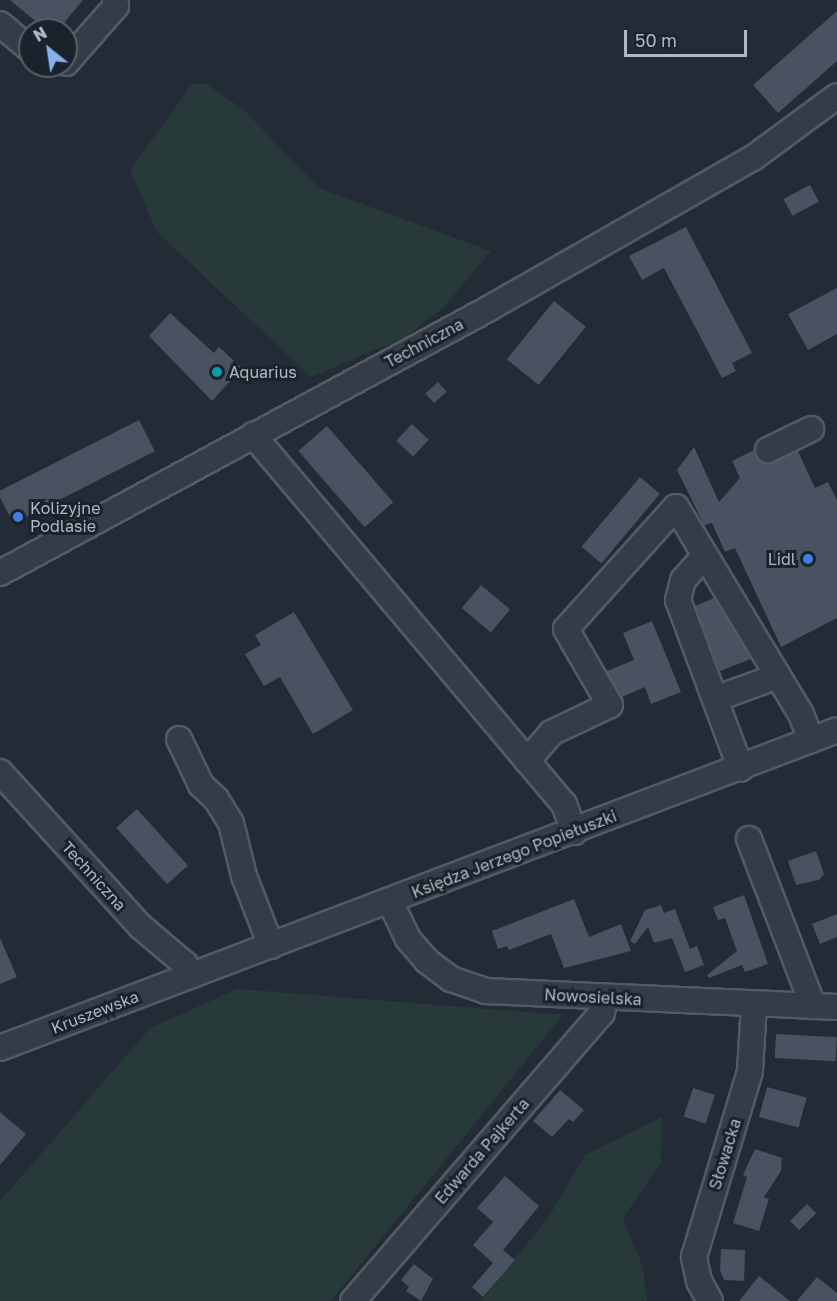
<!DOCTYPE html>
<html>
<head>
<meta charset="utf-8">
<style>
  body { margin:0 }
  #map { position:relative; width:837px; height:1301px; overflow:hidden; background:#222b36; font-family:"Golos Text",sans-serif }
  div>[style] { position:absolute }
  .green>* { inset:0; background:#273939 }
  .building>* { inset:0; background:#485260; transform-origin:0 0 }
  .roads { filter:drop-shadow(2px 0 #535a64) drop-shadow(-2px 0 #535a64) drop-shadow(0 2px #535a64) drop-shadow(0 -2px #535a64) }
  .minor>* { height:24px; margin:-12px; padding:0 12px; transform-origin:12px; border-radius:12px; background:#353c47 }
  .dots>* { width:16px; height:16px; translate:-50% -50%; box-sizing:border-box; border:3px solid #1b222b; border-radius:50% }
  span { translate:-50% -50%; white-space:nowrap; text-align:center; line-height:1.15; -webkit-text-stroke:6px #1b222b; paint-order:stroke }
  .street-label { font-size:16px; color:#b0b7c3 }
  .poi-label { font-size:16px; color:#b0b7c3 }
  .left { translate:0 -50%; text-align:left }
  .right { translate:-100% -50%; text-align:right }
  .north { position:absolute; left:18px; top:18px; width:60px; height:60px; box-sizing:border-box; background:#1b222b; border:2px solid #575e68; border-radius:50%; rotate:330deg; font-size:16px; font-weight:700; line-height:24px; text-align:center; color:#b0b7c3 }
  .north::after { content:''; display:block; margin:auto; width:21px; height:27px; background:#89b0ef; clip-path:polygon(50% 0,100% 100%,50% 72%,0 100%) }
  .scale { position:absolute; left:624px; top:30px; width:123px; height:27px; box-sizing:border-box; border:3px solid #b0b7c3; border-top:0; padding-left:8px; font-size:18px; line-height:21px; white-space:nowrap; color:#b0b7c3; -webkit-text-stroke:4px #1b222b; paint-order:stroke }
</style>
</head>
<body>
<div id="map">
  <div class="green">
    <div style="clip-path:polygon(192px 84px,206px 84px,243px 109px,319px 188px,491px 251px,444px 307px,406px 337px,311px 377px,157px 232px,130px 170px)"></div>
    <div style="clip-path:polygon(237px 989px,563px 1015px,331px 1301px,0 1301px,0 1201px,150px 1028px)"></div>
    <div style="clip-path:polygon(662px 1117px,661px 1163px,623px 1218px,643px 1267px,647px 1301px,481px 1301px,550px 1215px,585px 1155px)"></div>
  </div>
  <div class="building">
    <div style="clip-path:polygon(10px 0,83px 0,58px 30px,46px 30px)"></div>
    <div style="clip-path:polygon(837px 11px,837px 61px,778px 113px,753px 85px)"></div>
    <div style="left:810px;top:185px;width:19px;height:30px;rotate:62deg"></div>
    <div style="clip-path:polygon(686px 227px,752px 353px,732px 363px,736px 371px,722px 378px,664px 268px,642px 280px,629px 256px)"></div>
    <div style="clip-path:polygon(837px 288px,837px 334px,808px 350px,788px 314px)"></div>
    <div style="left:554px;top:301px;width:41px;height:75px;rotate:39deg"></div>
    <div style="clip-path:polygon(170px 313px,214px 353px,219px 347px,242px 368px,212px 401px,149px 336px)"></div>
    <div style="left:438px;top:382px;width:13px;height:17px;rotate:48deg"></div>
    <div style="left:139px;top:420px;width:35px;height:159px;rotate:63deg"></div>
    <div style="left:412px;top:424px;width:23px;height:23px;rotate:43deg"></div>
    <div style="left:327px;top:426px;width:101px;height:38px;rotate:49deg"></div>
    <div style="clip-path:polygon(694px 447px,719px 502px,740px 478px,732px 461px,754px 450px,760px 461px,768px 464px,798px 451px,815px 488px,828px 482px,837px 500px,837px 618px,781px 647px,735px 548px,725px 552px,712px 523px,704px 525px,677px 470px)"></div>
    <div style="left:640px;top:477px;width:26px;height:91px;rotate:40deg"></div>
    <div style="left:481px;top:585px;width:38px;height:30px;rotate:40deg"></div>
    <div style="clip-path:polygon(714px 598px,751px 659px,720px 671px,695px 606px)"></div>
    <div style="clip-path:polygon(294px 612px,353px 710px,313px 734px,280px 677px,264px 686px,245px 654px,261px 645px,255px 635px)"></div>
    <div style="clip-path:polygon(652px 621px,681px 692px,651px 704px,645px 687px,622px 697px,607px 671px,634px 660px,623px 633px)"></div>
    <div style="left:137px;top:809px;width:76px;height:28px;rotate:48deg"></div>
    <div style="clip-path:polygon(816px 851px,824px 874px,819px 880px,796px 885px,788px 861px)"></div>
    <div style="clip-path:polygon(744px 895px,768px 964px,745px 972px,742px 965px,709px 978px,707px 975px,737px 951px,725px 918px,718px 920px,713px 907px)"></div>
    <div style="clip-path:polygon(574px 899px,589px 937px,621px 924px,631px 951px,564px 968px,551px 934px,509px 950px,507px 946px,498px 949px,492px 931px)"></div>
    <div style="clip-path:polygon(661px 905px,664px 913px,675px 909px,690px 949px,697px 946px,704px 965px,685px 972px,672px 938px,654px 943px,648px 927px,635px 944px,630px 941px,645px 910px)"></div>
    <div style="clip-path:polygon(837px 914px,837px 937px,820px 944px,812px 924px)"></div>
    <div style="clip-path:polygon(0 938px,17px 977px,0 984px)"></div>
    <div style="left:776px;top:1034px;width:61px;height:24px;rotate:3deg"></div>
    <div style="left:767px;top:1087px;width:41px;height:31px;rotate:15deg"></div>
    <div style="left:693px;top:1088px;width:23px;height:30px;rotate:18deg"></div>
    <div style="clip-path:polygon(560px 1090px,584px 1110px,573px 1122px,569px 1119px,552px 1137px,533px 1121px)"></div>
    <div style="clip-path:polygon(0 1112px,26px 1134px,0 1165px)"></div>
    <div style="clip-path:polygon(755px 1149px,782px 1158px,781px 1171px,764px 1197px,769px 1199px,759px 1231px,733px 1223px,747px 1177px,743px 1175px)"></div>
    <div style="clip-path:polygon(505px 1176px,539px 1206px,503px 1250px,515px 1260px,483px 1297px,472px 1287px,493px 1263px,473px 1245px,493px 1222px,477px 1208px)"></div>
    <div style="left:807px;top:1204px;width:13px;height:24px;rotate:45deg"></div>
    <div style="clip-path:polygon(721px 1249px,745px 1250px,744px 1281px,724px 1280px,720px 1270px)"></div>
    <div style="clip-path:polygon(414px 1264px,433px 1279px,421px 1301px,406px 1291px,409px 1287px,401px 1280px)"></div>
    <div style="clip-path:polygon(759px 1276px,790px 1301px,739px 1301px)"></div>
    <div style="clip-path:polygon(817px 1277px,837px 1293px,837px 1301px,797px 1301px)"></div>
  </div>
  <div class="roads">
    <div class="minor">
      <div style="left:0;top:24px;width:39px;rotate:40deg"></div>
      <div style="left:66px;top:63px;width:76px;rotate:-48.7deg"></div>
      <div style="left:116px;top:6px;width:6px;rotate:-99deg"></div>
      <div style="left:253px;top:435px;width:483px;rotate:49.9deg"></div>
      <div style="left:564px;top:804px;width:30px;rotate:70deg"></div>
      <div style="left:768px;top:450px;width:48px;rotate:-26deg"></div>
      <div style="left:705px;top:555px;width:33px;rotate:131deg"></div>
      <div style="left:683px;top:580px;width:21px;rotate:104deg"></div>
      <div style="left:678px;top:600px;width:180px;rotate:69.6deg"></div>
      <div style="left:0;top:573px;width:555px;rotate:-28.41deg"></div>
      <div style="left:488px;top:309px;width:305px;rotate:-29.7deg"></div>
      <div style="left:753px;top:158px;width:104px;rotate:-36.4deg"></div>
      <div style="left:715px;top:699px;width:67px;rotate:-20.1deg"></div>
      <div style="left:179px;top:739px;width:51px;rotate:64.4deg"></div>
      <div style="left:201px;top:785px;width:21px;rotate:43deg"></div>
      <div style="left:216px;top:799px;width:28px;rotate:58deg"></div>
      <div style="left:231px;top:823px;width:55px;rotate:76.2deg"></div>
      <div style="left:244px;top:876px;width:75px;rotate:68.9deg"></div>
      <div style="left:527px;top:761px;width:37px;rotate:-49deg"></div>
      <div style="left:551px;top:733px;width:65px;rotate:-25.4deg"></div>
      <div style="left:610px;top:705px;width:88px;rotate:-120.1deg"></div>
      <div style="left:566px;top:629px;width:164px;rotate:-48deg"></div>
      <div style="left:676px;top:507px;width:242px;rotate:58.9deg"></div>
      <div style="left:801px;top:714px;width:28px;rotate:69deg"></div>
      <div style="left:0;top:772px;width:208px;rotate:47.7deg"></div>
      <div style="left:140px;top:926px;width:59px;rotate:40.2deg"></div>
      <div style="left:185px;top:964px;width:13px;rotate:67deg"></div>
      <div style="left:749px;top:839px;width:179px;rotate:69deg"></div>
      <div style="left:390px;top:901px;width:42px;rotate:64.7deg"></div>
      <div style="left:408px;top:939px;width:29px;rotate:49deg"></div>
      <div style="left:427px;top:961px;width:30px;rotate:37deg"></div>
      <div style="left:451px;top:979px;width:36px;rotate:19deg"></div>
      <div style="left:485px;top:991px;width:352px;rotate:2.6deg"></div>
      <div style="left:0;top:1048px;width:895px;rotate:-20.8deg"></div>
      <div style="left:353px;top:1301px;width:381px;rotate:-49.2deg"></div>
      <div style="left:602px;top:1013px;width:15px;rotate:-79deg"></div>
      <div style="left:710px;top:1301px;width:23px;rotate:-119deg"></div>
      <div style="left:699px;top:1281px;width:25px;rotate:-102deg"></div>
      <div style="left:694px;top:1257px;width:194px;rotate:-73.2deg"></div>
      <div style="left:750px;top:1071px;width:67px;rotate:-86.6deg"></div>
    </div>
  </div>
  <div class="dots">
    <div style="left:217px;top:372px;background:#0f9aa8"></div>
    <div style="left:18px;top:517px;background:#3f7fe0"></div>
    <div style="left:808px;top:559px;background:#3f7fe0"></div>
  </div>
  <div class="street-label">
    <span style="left:424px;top:343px;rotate:-28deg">Techniczna</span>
    <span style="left:514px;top:854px;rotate:-21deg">Księdza Jerzego Popiełuszki</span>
    <span style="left:94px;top:876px;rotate:48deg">Techniczna</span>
    <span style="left:593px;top:997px;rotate:3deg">Nowosielska</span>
    <span style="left:95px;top:1012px;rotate:-21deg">Kruszewska</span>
    <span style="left:482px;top:1151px;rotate:-49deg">Edwarda Pajkerta</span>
    <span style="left:725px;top:1154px;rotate:-73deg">Słowacka</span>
  </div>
  <div class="poi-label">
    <span class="left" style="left:229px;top:372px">Aquarius</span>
    <span class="left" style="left:30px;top:517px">Kolizyjne<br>Podlasie</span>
    <span class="right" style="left:796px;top:559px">Lidl</span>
  </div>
  <div class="north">N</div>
  <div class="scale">50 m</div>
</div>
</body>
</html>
